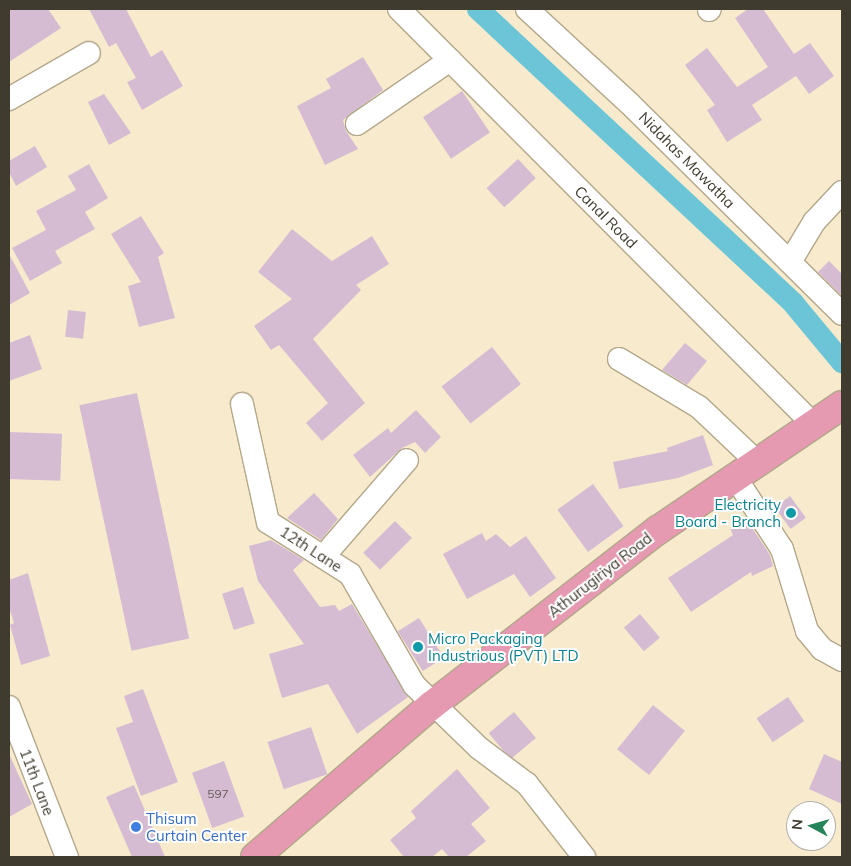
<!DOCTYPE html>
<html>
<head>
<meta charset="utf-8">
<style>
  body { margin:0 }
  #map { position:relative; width:851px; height:866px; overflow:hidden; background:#f8ebcd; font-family:Mulish,sans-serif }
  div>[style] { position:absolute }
  .canal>* { height:22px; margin:-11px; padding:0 11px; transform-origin:11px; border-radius:11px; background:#6bc5d7 }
  .building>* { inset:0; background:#d5bcd2; transform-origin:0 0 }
  .roads { filter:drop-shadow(1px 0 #b3a78b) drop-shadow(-1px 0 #b3a78b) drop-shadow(0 1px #b3a78b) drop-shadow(0 -1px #b3a78b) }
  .minor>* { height:22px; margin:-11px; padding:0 11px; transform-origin:11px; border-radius:11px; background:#fff }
  .major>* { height:28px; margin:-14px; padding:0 14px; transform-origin:14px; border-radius:14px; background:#e59ab1 }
  .dots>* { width:14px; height:14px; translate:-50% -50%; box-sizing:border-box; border:2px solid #fff; border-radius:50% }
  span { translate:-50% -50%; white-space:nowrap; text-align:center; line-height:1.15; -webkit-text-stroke:4px #fff; paint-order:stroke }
  .number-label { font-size:12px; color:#655b58 }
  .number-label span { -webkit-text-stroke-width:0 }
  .street-label { font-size:15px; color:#403b2f }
  .culture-label { font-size:15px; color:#0d838f }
  .right { translate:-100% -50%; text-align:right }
  .left { translate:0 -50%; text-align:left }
  .shop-label { font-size:15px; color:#366cbe }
  .frame { position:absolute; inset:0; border:10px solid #403b2f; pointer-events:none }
  .north { position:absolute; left:786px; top:801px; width:50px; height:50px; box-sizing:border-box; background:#fff; border:1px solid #b3b1ac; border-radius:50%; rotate:276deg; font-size:14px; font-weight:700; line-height:20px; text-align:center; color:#403b2f }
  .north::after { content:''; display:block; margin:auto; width:18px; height:22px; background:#25835a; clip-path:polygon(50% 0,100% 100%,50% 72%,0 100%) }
</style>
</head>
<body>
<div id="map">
  <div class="canal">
    <div style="left:478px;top:9px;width:431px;rotate:43deg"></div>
    <div style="left:793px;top:303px;width:77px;rotate:50.3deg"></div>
  </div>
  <div class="building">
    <div style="clip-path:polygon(9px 9px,48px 9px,61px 28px,9px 62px)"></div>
    <div style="clip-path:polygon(89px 9px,126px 9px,151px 57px,162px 50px,183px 86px,142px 110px,127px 82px,136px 78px,116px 43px,109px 47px)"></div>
    <div style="clip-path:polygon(748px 9px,763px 9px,794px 54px,810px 43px,834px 76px,809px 94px,796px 76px,752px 105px,762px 120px,727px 142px,707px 110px,715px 105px,685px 65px,707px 48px,737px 87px,768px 67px,735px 18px)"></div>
    <div style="clip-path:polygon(363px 57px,383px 90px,343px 120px,346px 131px,358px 149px,325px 165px,297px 106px,331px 88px,326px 79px)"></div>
    <div style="left:462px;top:91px;width:50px;height:47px;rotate:56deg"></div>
    <div style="clip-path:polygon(104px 94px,131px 133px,109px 145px,88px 102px)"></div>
    <div style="clip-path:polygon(35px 146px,47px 167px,16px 186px,9px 172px,9px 161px)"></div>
    <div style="left:518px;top:159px;width:26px;height:43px;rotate:47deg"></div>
    <div style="clip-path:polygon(89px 164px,108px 198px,85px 212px,95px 229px,55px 251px,62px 263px,30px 281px,12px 248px,46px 230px,36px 211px,76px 190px,68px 176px)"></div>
    <div style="clip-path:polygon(141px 216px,164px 253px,158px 257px,175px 318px,139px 327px,128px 286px,141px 282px,111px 234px)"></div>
    <div style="clip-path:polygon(292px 229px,332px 261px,372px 236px,389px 264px,356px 285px,361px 290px,313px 339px,365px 403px,322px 441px,306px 423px,328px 403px,279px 345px,271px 350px,254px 326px,292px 299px,258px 272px)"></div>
    <div style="clip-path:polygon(9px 254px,30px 293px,9px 305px)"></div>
    <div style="clip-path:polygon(829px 261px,842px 274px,842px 296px,818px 272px)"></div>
    <div style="left:68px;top:310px;width:18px;height:27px;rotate:6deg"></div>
    <div style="clip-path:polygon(30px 335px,42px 369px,9px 381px,9px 343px)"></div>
    <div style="clip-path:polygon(685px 343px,707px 361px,687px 385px,662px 370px)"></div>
    <div style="left:492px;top:347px;width:47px;height:64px;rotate:52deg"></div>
    <div style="left:137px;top:393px;width:251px;height:59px;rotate:78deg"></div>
    <div style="clip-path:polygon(416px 410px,441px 437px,425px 453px,415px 442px,402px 448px,370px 477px,353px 455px,388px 428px,391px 433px)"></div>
    <div style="left:9px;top:432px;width:53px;height:47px;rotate:2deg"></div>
    <div style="clip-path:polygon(703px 435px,713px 465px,678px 478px,619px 489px,613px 462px,668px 451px,667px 448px)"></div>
    <div style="left:593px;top:484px;width:52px;height:44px;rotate:54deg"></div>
    <div style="clip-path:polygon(314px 493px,338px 519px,321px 540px,287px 518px)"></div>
    <div style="left:790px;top:496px;width:27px;height:19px;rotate:54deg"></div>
    <div style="clip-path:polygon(747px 520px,770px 555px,773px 566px,752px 576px,751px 572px,691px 612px,668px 578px,733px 535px,730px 528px)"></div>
    <div style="left:395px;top:521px;width:24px;height:45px;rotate:45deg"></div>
    <div style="clip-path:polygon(482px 533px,486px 541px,496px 534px,510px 547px,526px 536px,556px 578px,530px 597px,514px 574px,467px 599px,443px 554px)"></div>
    <div style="clip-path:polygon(271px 540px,304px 560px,293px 570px,320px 607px,335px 605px,339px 611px,352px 604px,408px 697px,357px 734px,328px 684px,282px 698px,269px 654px,304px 644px,258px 581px,249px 546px)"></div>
    <div style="clip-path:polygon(28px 573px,50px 656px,21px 665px,10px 625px,14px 623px,9px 607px,9px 580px)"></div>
    <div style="left:243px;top:587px;width:38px;height:22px;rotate:72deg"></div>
    <div style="left:640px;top:614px;width:31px;height:21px;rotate:50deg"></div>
    <div style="left:419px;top:618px;width:47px;height:25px;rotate:58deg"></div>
    <div style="clip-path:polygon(143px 689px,178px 782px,141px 796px,116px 728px,133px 722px,124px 696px)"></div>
    <div style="left:788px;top:697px;width:29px;height:38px;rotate:56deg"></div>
    <div style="left:653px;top:705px;width:41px;height:57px;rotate:39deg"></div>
    <div style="left:514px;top:712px;width:34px;height:33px;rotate:50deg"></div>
    <div style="left:311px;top:727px;width:50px;height:46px;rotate:71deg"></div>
    <div style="clip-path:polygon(9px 754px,32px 804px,9px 817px)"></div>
    <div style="clip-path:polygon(824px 754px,842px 762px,842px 804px,809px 789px)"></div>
    <div style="left:224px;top:761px;width:59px;height:34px;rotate:70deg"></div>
    <div style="clip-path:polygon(457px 769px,490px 808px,471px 824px,486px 841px,466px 857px,449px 857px,442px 849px,432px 857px,404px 857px,390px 840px,416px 818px,411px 811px)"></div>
    <div style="clip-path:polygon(134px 785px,165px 857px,132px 857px,106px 797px)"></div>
  </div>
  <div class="roads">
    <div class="minor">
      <div style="left:399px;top:9px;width:588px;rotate:45.07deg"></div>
      <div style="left:527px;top:9px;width:140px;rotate:42.7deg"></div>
      <div style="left:630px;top:104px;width:298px;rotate:44.7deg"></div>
      <div style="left:709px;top:10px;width:1px;rotate:-45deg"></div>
      <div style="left:9px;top:99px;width:92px;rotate:-29.9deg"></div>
      <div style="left:357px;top:124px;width:113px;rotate:-34.5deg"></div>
      <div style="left:790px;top:262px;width:47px;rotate:-59deg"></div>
      <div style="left:814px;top:222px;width:41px;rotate:-47deg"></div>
      <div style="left:619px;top:359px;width:93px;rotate:31deg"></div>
      <div style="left:699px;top:407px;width:80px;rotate:43.5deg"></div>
      <div style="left:242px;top:404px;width:121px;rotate:77.6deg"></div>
      <div style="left:268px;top:522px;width:97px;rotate:32.4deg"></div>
      <div style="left:350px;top:574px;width:128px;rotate:60deg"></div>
      <div style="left:414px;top:685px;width:91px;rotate:44.1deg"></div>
      <div style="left:479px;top:748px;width:60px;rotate:36.9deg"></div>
      <div style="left:527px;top:784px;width:93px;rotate:52deg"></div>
      <div style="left:735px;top:477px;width:86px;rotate:56.9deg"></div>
      <div style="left:782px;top:549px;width:86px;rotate:73deg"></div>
      <div style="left:807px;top:631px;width:23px;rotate:50deg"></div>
      <div style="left:822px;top:649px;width:23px;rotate:29deg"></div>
      <div style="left:323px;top:557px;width:128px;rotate:-49.1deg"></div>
      <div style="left:9px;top:707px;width:161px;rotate:68.9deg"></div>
    </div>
    <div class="major">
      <div style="left:255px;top:857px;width:233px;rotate:-40.7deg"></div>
      <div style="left:432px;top:705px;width:286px;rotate:-37.8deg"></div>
      <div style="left:658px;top:530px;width:222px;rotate:-34.2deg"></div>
    </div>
  </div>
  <div class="dots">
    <div style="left:791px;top:513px;background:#0f9aa8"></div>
    <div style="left:418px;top:647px;background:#0f9aa8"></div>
    <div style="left:136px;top:827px;background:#3f7fe0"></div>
  </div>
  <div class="number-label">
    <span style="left:218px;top:794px">597</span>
  </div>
  <div class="street-label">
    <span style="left:687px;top:160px;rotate:45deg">Nidahas Mawatha</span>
    <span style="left:606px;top:217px;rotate:45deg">Canal Road</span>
    <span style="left:311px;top:549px;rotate:33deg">12th Lane</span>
    <span style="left:600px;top:575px;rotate:-38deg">Athurugiriya Road</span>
    <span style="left:37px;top:782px;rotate:69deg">11th Lane</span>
  </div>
  <div class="culture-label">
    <span class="right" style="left:781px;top:513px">Electricity<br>Board - Branch</span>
    <span class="left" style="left:428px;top:647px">Micro Packaging<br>Industrious (PVT) LTD</span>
  </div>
  <div class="shop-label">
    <span class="left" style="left:146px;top:827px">Thisum<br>Curtain Center</span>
  </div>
  <div class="frame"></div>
  <div class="north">N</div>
</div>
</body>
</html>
